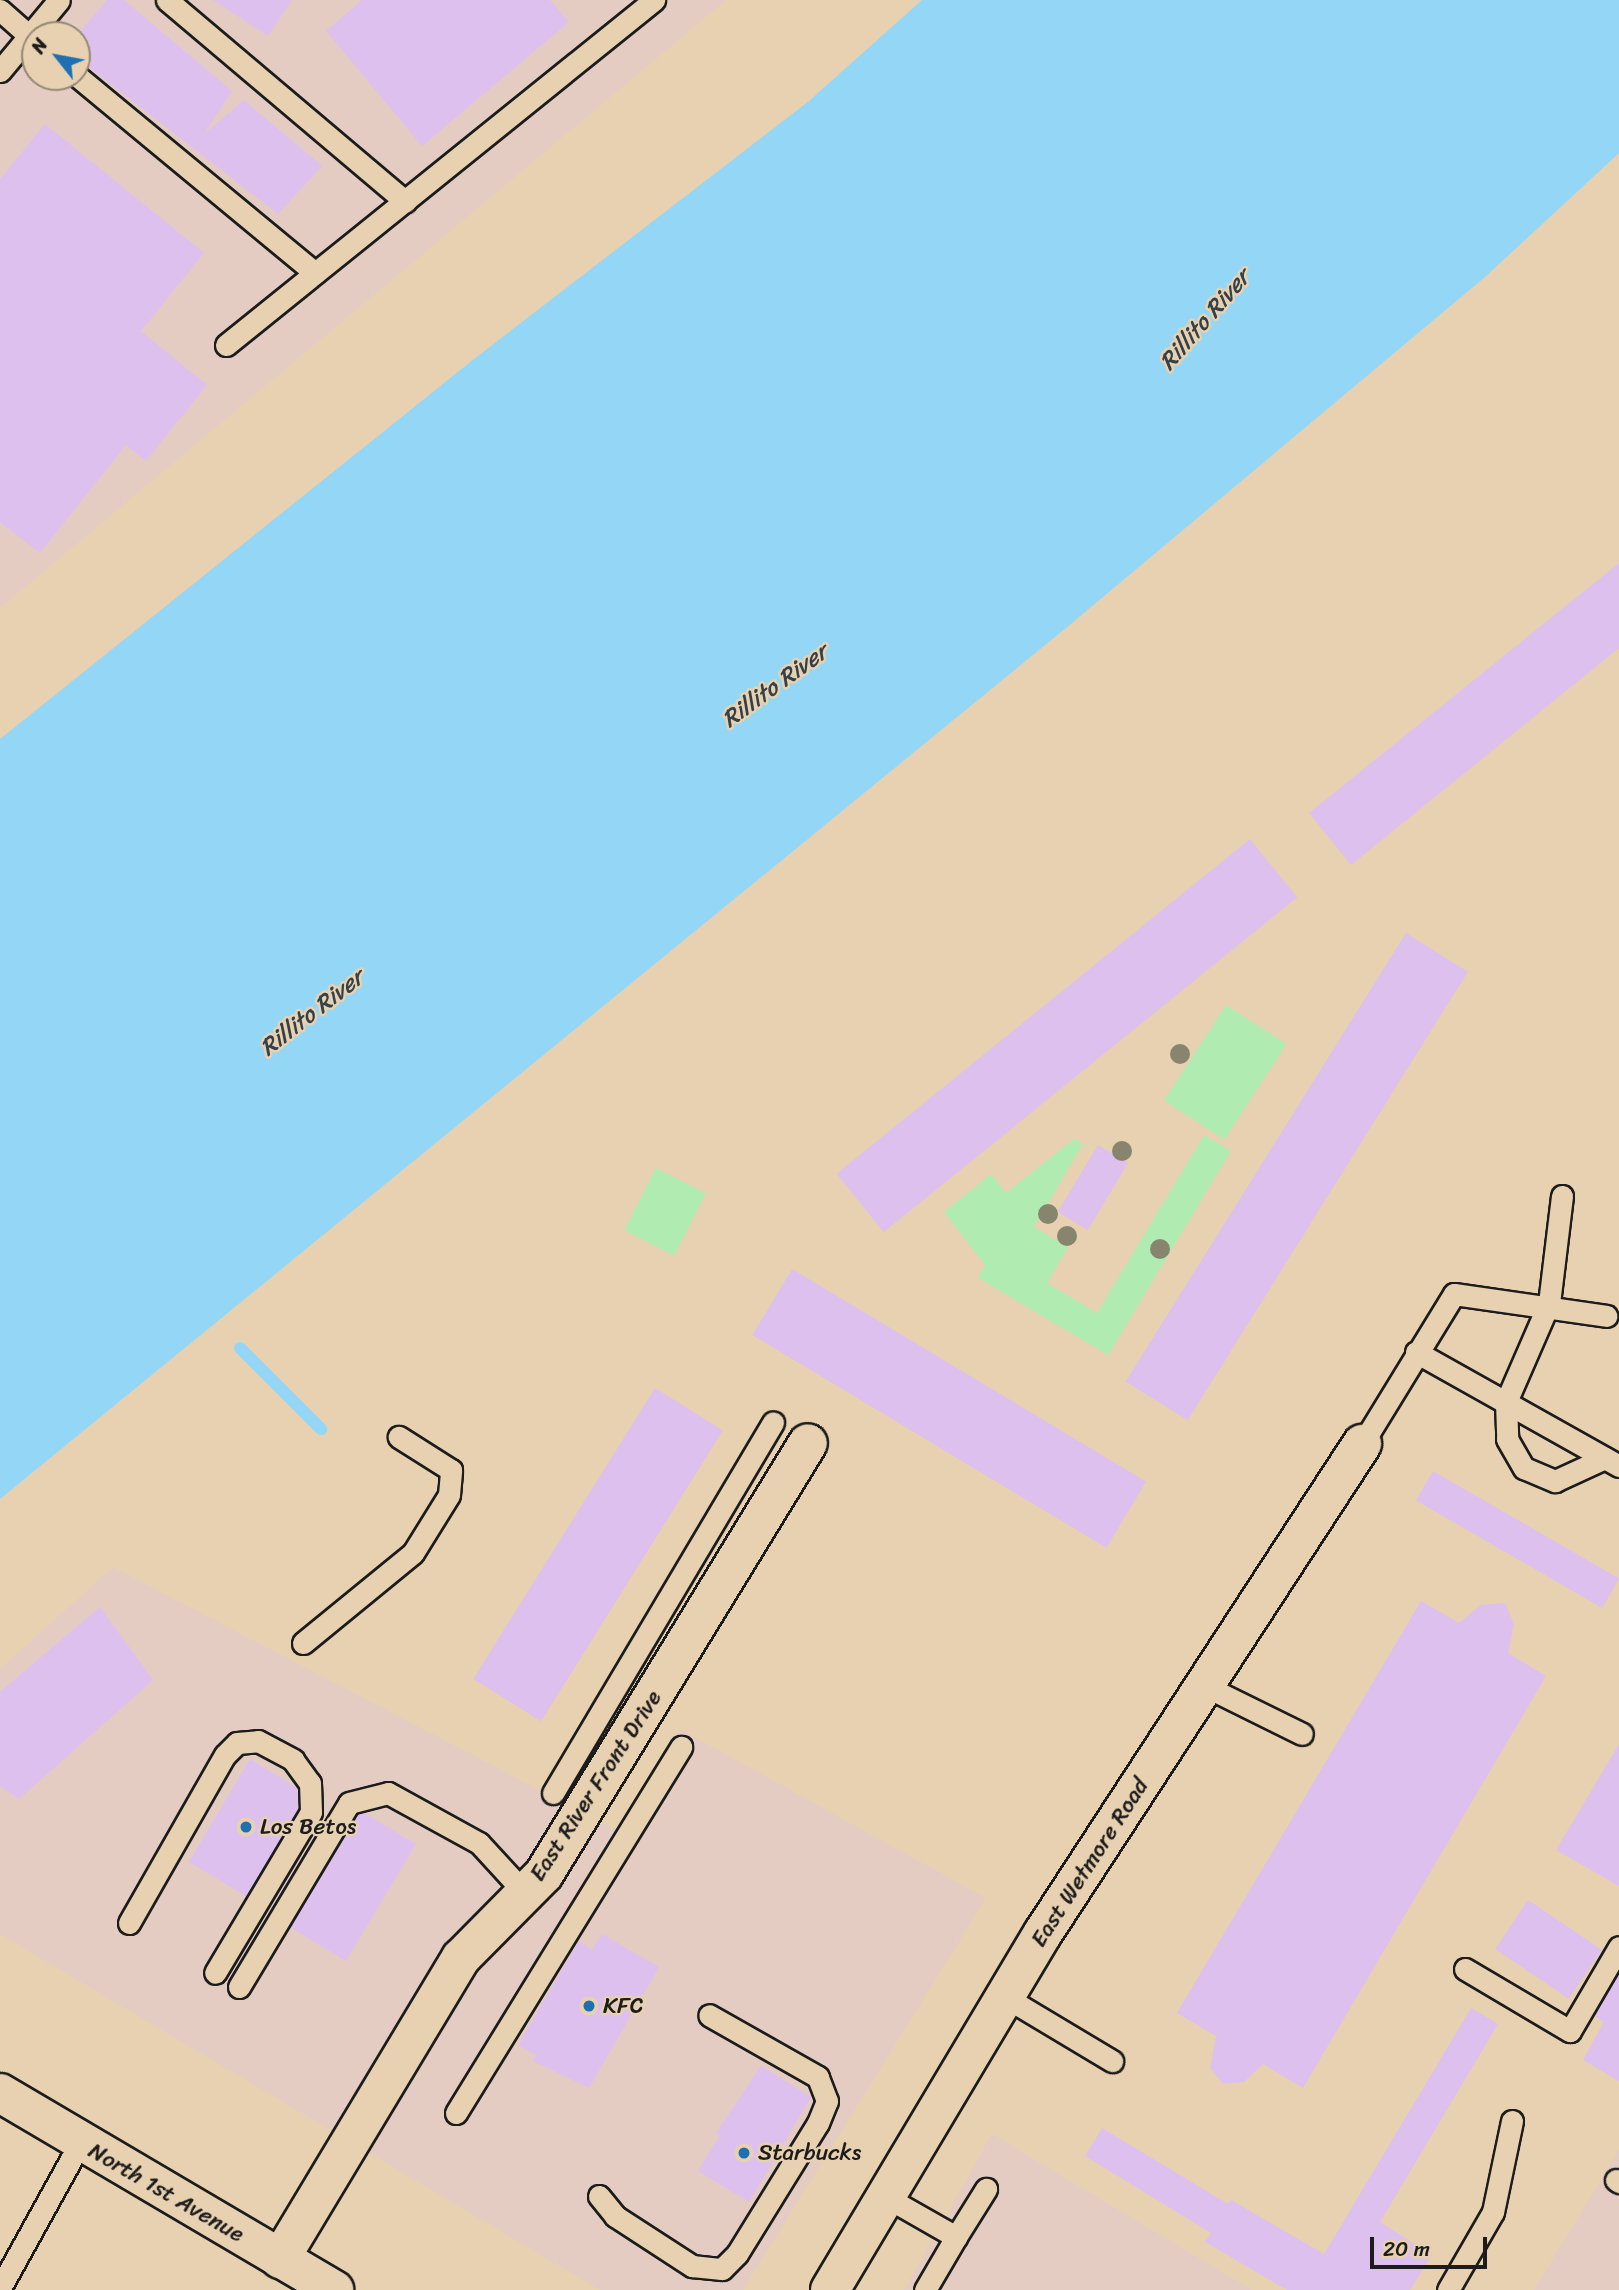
<!DOCTYPE html>
<html>
<head>
<meta charset="utf-8">
<style>
  body { margin:0 }
  #map { position:relative; width:1619px; height:2290px; overflow:hidden; background:#e7d1b0; font-family:Sriracha,sans-serif }
  div>[style] { position:absolute }
  .built>* { inset:0; background:#e4ccc3 }
  .green>* { inset:0; background:#b0ecb1; transform-origin:0 0 }
  .water>* { inset:0; background:#94d6f6 }
  .stream>* { height:12px; margin:-6px; padding:0 6px; transform-origin:6px; border-radius:6px; background:#94d6f6 }
  .building>* { inset:0; background:#ddc0ee; transform-origin:0 0 }
  .roads { filter:drop-shadow(2px 0 #1c1c1c) drop-shadow(-2px 0 #1c1c1c) drop-shadow(0 2px #1c1c1c) drop-shadow(0 -2px #1c1c1c) }
  .service>* { height:21px; margin:-10.5px; padding:0 10.5px; transform-origin:10.5px; border-radius:10.5px; background:#e7d1b0 }
  .minor>* { height:38px; margin:-19px; padding:0 19px; transform-origin:19px; border-radius:19px; background:#e7d1b0 }
  .secondary>* { height:38px; margin:-19px; padding:0 19px; transform-origin:19px; border-radius:19px; background:#e7d1b0 }
  .trees>* { width:20px; height:20px; margin:-10px; border-radius:50%; background:#88856f }
  .dots>* { width:19px; height:19px; translate:-50% -50%; box-sizing:border-box; border:4px solid #e7d1b0; border-radius:50% }
  span { translate:-50% -50%; white-space:nowrap; text-align:center; line-height:1.15; -webkit-text-stroke:5px #e7d1b0; paint-order:stroke }
  .street-label { font-size:23px; color:#1c1c1c }
  .poi-label { font-size:23px; color:#1c1c1c }
  .left { translate:0 -50%; text-align:left }
  .water-label { font-size:24px; color:#344148; font-style:italic }
  .north { position:absolute; left:21px; top:21px; width:70px; height:70px; box-sizing:border-box; background:#e7d1b0; border:2px solid #968975; border-radius:50%; rotate:301deg; font-size:19px; font-weight:700; line-height:28px; text-align:center; color:#1c1c1c }
  .north::after { content:''; display:block; margin:auto; width:24px; height:32px; background:#1f6fb2; clip-path:polygon(50% 0,100% 100%,50% 72%,0 100%) }
  .scale { position:absolute; left:1370px; top:2237px; width:117px; height:32px; box-sizing:border-box; border:4px solid #1c1c1c; border-top:0; padding-left:9px; font-size:21px; line-height:24px; white-space:nowrap; color:#1c1c1c; -webkit-text-stroke:5px #e7d1b0; paint-order:stroke }
</style>
</head>
<body>
<div id="map">
  <div class="built">
    <div style="clip-path:polygon(evenodd,5px 0,726px 0,0 608px,0 5px,5px 0,35px 35px,77px 35px,77px 77px,35px 77px,35px 35px)"></div>
    <div style="clip-path:polygon(113px 1567px,614px 1829px,623px 1830px,680px 1729px,986px 1898px,743px 2290px,600px 2290px,0 1934px,0 1669px)"></div>
    <div style="clip-path:polygon(992px 2134px,1252px 2290px,904px 2290px)"></div>
    <div style="clip-path:polygon(1619px 2150px,1619px 2290px,1534px 2290px)"></div>
  </div>
  <div class="green">
    <div style="left:1226px;top:1005px;width:72px;height:114px;rotate:33deg"></div>
    <div style="clip-path:polygon(1204px 1135px,1231px 1151px,1108px 1355px,978px 1278px,985px 1265px,944px 1212px,991px 1174px,1006px 1193px,1074px 1139px,1083px 1144px,1034px 1227px,1068px 1247px,1047px 1283px,1097px 1313px)"></div>
    <div style="left:656px;top:1168px;width:56px;height:70px;rotate:27deg"></div>
  </div>
  <div class="water">
    <div style="clip-path:polygon(922px 0,1619px 0,1619px 153px,1485px 277px,1066px 628px,0 1499px,0 739px,474px 359px,809px 101px)"></div>
  </div>
  <div class="stream">
    <div style="left:240px;top:1348px;width:115px;rotate:45deg"></div>
  </div>
  <div class="building">
    <div style="clip-path:polygon(107px 0,124px 0,232px 91px,204px 134px,244px 100px,322px 166px,278px 214px,77px 58px,77px 35px)"></div>
    <div style="clip-path:polygon(213px 0,292px 0,268px 36px)"></div>
    <div style="clip-path:polygon(362px 0,550px 0,569px 22px,422px 146px,326px 31px)"></div>
    <div style="clip-path:polygon(45px 124px,204px 253px,141px 331px,207px 385px,146px 461px,126px 445px,40px 553px,0 522px,0 179px)"></div>
    <div style="clip-path:polygon(1619px 563px,1619px 648px,1351px 865px,1309px 813px)"></div>
    <div style="left:1250px;top:839px;width:75px;height:532px;rotate:51deg"></div>
    <div style="left:1406px;top:933px;width:73px;height:529px;rotate:32deg"></div>
    <div style="left:1098px;top:1145px;width:35px;height:78px;rotate:31deg"></div>
    <div style="left:792px;top:1269px;width:413px;height:77px;rotate:31deg"></div>
    <div style="left:655px;top:1388px;width:80px;height:343px;rotate:32deg"></div>
    <div style="left:1433px;top:1471px;width:215px;height:34px;rotate:30deg"></div>
    <div style="clip-path:polygon(1421px 1601px,1459px 1623px,1481px 1605px,1505px 1603px,1514px 1624px,1508px 1653px,1546px 1676px,1303px 2088px,1263px 2064px,1244px 2082px,1223px 2084px,1210px 2068px,1216px 2036px,1177px 2013px)"></div>
    <div style="clip-path:polygon(100px 1607px,153px 1680px,19px 1799px,0 1786px,0 1692px)"></div>
    <div style="clip-path:polygon(1619px 1744px,1619px 1886px,1556px 1850px)"></div>
    <div style="clip-path:polygon(250px 1759px,297px 1788px,298px 1809px,246px 1896px,189px 1862px)"></div>
    <div style="clip-path:polygon(364px 1813px,416px 1844px,346px 1961px,290px 1927px,357px 1814px)"></div>
    <div style="left:1528px;top:1900px;width:89px;height:59px;rotate:34deg"></div>
    <div style="clip-path:polygon(602px 1934px,659px 1967px,589px 2088px,533px 2061px,536px 2055px,518px 2045px,579px 1941px,592px 1950px)"></div>
    <div style="clip-path:polygon(1619px 1973px,1619px 2081px,1583px 2060px,1604px 2022px,1594px 2016px)"></div>
    <div style="clip-path:polygon(1471px 2008px,1498px 2024px,1380px 2222px,1432px 2255px,1410px 2290px,1287px 2290px,1205px 2242px,1211px 2233px,1085px 2156px,1102px 2128px,1228px 2204px,1231px 2200px,1324px 2254px)"></div>
    <div style="clip-path:polygon(761px 2066px,811px 2097px,749px 2202px,698px 2171px,720px 2135px,716px 2133px)"></div>
  </div>
  <div class="roads">
    <div class="service">
      <div style="left:167px;top:0;width:312px;rotate:40.2deg"></div>
      <div style="left:0;top:10px;width:47px;rotate:41.5deg"></div>
      <div style="left:0;top:71px;width:92px;rotate:-50.3deg"></div>
      <div style="left:77px;top:76px;width:309px;rotate:39.6deg"></div>
      <div style="left:226px;top:345px;width:550px;rotate:-38.87deg"></div>
      <div style="left:1562px;top:1196px;width:108px;rotate:96.9deg"></div>
      <div style="left:1549px;top:1303px;width:108px;rotate:113.5deg"></div>
      <div style="left:1506px;top:1402px;width:37px;rotate:88deg"></div>
      <div style="left:1507px;top:1439px;width:34px;rotate:60deg"></div>
      <div style="left:1524px;top:1468px;width:34px;rotate:23deg"></div>
      <div style="left:1555px;top:1481px;width:55px;rotate:-24.7deg"></div>
      <div style="left:1416px;top:1352px;width:233px;rotate:29.3deg"></div>
      <div style="left:1362px;top:1444px;width:176px;rotate:-58.5deg"></div>
      <div style="left:1454px;top:1294px;width:154px;rotate:8.2deg"></div>
      <div style="left:303px;top:1643px;width:142px;rotate:-39.3deg"></div>
      <div style="left:413px;top:1553px;width:68px;rotate:-58.2deg"></div>
      <div style="left:449px;top:1495px;width:25px;rotate:-85deg"></div>
      <div style="left:451px;top:1470px;width:62px;rotate:-147.6deg"></div>
      <div style="left:1205px;top:1686px;width:108px;rotate:26.3deg"></div>
      <div style="left:553px;top:1793px;width:431px;rotate:-59.3deg"></div>
      <div style="left:129px;top:1923px;width:193px;rotate:-60.3deg"></div>
      <div style="left:225px;top:1755px;width:17px;rotate:-45deg"></div>
      <div style="left:237px;top:1743px;width:21px;rotate:-5deg"></div>
      <div style="left:258px;top:1741px;width:40px;rotate:28deg"></div>
      <div style="left:293px;top:1760px;width:29px;rotate:54deg"></div>
      <div style="left:310px;top:1783px;width:29px;rotate:88deg"></div>
      <div style="left:311px;top:1812px;width:187px;rotate:120.8deg"></div>
      <div style="left:1465px;top:1969px;width:122px;rotate:30.6deg"></div>
      <div style="left:1570px;top:2031px;width:97px;rotate:-59.7deg"></div>
      <div style="left:239px;top:1987px;width:214px;rotate:-59.1deg"></div>
      <div style="left:349px;top:1803px;width:40px;rotate:-14.4deg"></div>
      <div style="left:388px;top:1793px;width:104px;rotate:28.8deg"></div>
      <div style="left:479px;top:1843px;width:68px;rotate:47.4deg"></div>
      <div style="left:1005px;top:1997px;width:125px;rotate:30.9deg"></div>
      <div style="left:456px;top:2113px;width:430px;rotate:-58.4deg"></div>
      <div style="left:1616px;top:2180px;width:4px;rotate:34deg"></div>
      <div style="left:599px;top:2196px;width:26px;rotate:51deg"></div>
      <div style="left:615px;top:2216px;width:92px;rotate:33deg"></div>
      <div style="left:692px;top:2266px;width:30px;rotate:6deg"></div>
      <div style="left:722px;top:2269px;width:21px;rotate:-45deg"></div>
      <div style="left:737px;top:2254px;width:154px;rotate:-58.3deg"></div>
      <div style="left:818px;top:2123px;width:24px;rotate:-68deg"></div>
      <div style="left:827px;top:2101px;width:26px;rotate:-111deg"></div>
      <div style="left:818px;top:2077px;width:125px;rotate:-150.4deg"></div>
      <div style="left:886px;top:2197px;width:81px;rotate:29.7deg"></div>
      <div style="left:956px;top:2237px;width:57px;rotate:-58deg"></div>
      <div style="left:0;top:2288px;width:166px;rotate:-61.1deg"></div>
      <div style="left:925px;top:2290px;width:61px;rotate:-59.7deg"></div>
      <div style="left:1448px;top:2290px;width:90px;rotate:-60deg"></div>
      <div style="left:1493px;top:2212px;width:93px;rotate:-78.2deg"></div>
    </div>
    <div class="minor">
      <div style="left:280px;top:2259px;width:351px;rotate:-59deg"></div>
      <div style="left:461px;top:1958px;width:118px;rotate:-45.3deg"></div>
      <div style="left:544px;top:1874px;width:505px;rotate:-58.51deg"></div>
      <div style="left:830px;top:2290px;width:416px;rotate:-59.2deg"></div>
      <div style="left:1043px;top:1933px;width:584px;rotate:-56.88deg"></div>
    </div>
    <div class="secondary">
      <div style="left:0;top:2093px;width:388px;rotate:30.5deg"></div>
    </div>
  </div>
  <div class="trees">
    <div style="left:1180px;top:1054px"></div>
    <div style="left:1122px;top:1151px"></div>
    <div style="left:1048px;top:1214px"></div>
    <div style="left:1067px;top:1236px"></div>
    <div style="left:1160px;top:1249px"></div>
  </div>
  <div class="dots">
    <div style="left:246px;top:1827px;background:#1f6fb2"></div>
    <div style="left:589px;top:2006px;background:#1f6fb2"></div>
    <div style="left:744px;top:2153px;background:#1f6fb2"></div>
  </div>
  <div class="street-label">
    <span style="left:596px;top:1786px;rotate:-57deg">East River Front Drive</span>
    <span style="left:1090px;top:1863px;rotate:-57deg">East Wetmore Road</span>
    <span style="left:166px;top:2193px;rotate:30deg">North 1st Avenue</span>
  </div>
  <div class="poi-label">
    <span class="left" style="left:260px;top:1827px">Los Betos</span>
    <span class="left" style="left:603px;top:2006px">KFC</span>
    <span class="left" style="left:758px;top:2153px">Starbucks</span>
  </div>
  <div class="water-label">
    <span style="left:1205px;top:320px;rotate:-49deg">Rillito River</span>
    <span style="left:775px;top:686px;rotate:-36deg">Rillito River</span>
    <span style="left:312px;top:1013px;rotate:-38deg">Rillito River</span>
  </div>
  <div class="north">N</div>
  <div class="scale">20 m</div>
</div>
</body>
</html>
